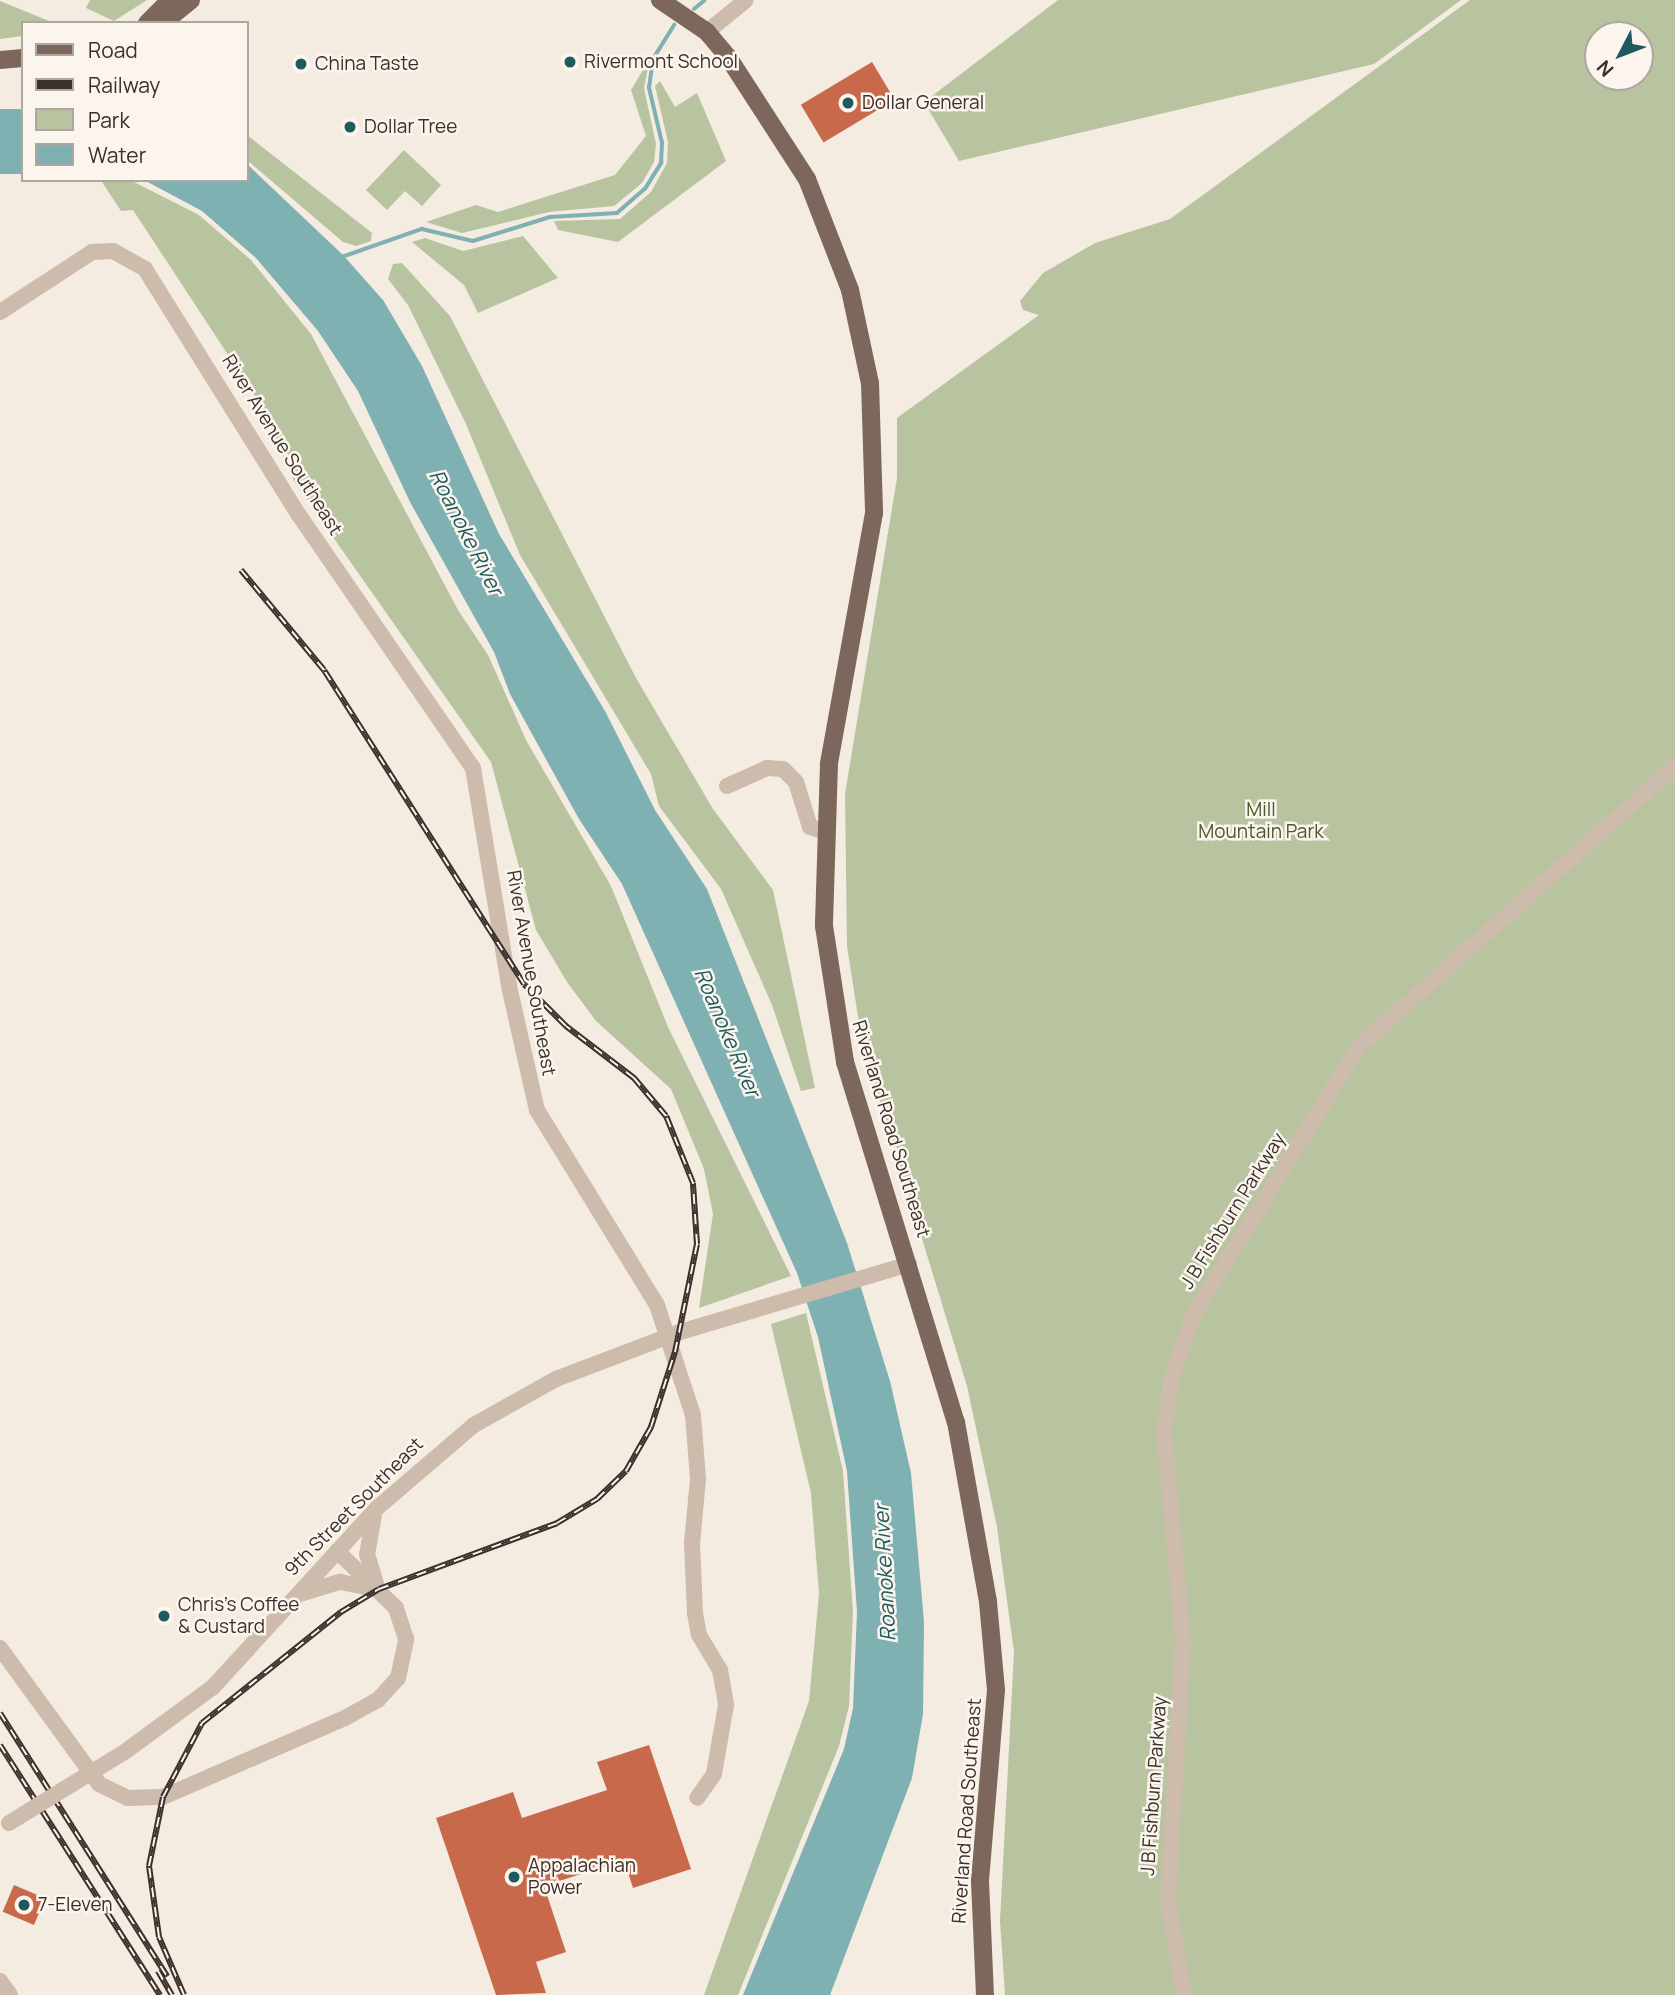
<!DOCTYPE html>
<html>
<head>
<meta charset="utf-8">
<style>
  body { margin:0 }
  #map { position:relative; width:1675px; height:1995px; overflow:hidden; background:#f4ebe1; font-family:Manrope,sans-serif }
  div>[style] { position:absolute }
  .green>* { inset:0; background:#b8c4a0 }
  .water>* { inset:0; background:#7fb0b2; transform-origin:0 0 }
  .stream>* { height:3.5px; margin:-1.75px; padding:0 1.75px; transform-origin:1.75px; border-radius:1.75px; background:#7fb0b2 }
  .building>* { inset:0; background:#c8694b; transform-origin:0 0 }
  .minor>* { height:16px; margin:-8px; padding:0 8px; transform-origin:8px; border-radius:8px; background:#cdbbac }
  .major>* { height:18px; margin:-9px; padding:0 9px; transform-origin:9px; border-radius:9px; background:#7d675c }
  .rail>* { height:6px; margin-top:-3px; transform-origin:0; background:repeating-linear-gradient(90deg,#fbf5ee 0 10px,#3b302b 0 20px); box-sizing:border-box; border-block:2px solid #3b302b }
  .minor-bridge>* { height:16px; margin:-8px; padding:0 8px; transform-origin:8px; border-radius:8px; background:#cdbbac }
  .dots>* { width:19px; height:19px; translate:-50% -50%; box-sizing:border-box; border:4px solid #fbf5ee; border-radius:50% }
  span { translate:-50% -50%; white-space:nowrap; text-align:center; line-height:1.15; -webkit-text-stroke:5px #fbf5ee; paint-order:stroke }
  .poi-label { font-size:19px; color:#3b302b }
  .left { translate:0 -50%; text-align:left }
  .street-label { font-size:19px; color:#3b302b }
  .park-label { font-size:19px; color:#4a5a2e }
  .water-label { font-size:21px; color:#1f5a5e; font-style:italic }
  .legend { position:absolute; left:21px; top:21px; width:228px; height:161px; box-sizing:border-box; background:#fbf5ee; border:2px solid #aea6a0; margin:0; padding:9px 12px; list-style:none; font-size:21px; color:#3b302b }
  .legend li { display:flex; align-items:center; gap:14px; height:35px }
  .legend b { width:35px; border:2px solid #aea6a0 }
  .north { position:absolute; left:1584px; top:21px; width:70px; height:70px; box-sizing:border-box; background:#fbf5ee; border:2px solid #aea6a0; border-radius:50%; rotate:228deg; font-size:19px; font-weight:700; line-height:28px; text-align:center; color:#3b302b }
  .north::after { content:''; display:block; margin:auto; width:24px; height:32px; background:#1f5a5e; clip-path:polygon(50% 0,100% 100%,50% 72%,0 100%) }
</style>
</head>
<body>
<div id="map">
  <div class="green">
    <div style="clip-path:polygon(90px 0,147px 0,114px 21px,86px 8px)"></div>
    <div style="clip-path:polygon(1058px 0,1461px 0,1374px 64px,959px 161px,924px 102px)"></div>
    <div style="clip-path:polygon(evenodd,1470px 0,1675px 0,1675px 1995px,1005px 1995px,1000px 1921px,1014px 1652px,997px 1527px,967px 1386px,862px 1042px,847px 946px,845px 794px,897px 478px,897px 418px,1039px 315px,1023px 310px,1020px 301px,1043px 273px,1095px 243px,1170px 219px,1470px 0,1598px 35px,1640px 35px,1640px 77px,1598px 77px,1598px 35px)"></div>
    <div style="clip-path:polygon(0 1px,54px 23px,23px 23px,23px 36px,0 39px)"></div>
    <div style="clip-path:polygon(650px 58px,644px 88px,656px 144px,654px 162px,642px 183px,614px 206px,549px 212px,462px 233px,426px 222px,476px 205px,498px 212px,615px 175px,646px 136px,631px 90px)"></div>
    <div style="clip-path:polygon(660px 81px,675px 107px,697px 93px,726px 161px,618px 242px,558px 230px,554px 221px,620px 219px,651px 192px,667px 163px,668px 142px,655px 86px)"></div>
    <div style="clip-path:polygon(247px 135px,372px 233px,371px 241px,356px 246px,343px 242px,247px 160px)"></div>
    <div style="clip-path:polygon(404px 150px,441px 185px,422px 206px,405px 191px,387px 210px,366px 190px)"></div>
    <div style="clip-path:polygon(102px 182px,134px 182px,199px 215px,251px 260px,311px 334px,458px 610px,488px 655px,527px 742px,611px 886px,668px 1027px,791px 1276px,699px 1308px,713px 1214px,704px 1169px,671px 1089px,596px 1021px,567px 982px,536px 930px,491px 762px,295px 483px,261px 405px,133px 210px,121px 211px)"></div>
    <div style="clip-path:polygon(523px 236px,558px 278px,478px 313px,464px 285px,412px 242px,425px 238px,463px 251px)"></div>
    <div style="clip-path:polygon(402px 263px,450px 316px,636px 678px,713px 809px,773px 890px,815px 1088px,801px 1091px,772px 1005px,721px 889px,659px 806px,651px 774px,520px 555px,466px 424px,408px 305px,388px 279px,393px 264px)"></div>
    <div style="clip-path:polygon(806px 1313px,843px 1471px,853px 1612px,849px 1706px,839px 1746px,738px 1995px,704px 1995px,809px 1701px,819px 1594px,811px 1493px,771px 1324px)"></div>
  </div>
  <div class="water">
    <div style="left:23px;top:109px;width:65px;height:23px;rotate:90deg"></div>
    <div style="clip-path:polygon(247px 164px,343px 255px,383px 300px,422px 366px,499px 534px,605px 711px,655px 810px,707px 889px,847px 1243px,890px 1381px,911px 1473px,924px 1622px,923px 1714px,912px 1778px,830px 1995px,743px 1995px,844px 1749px,853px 1708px,857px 1612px,847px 1471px,818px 1337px,797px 1273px,622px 884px,579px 819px,510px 694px,494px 652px,410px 502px,358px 391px,318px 331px,256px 258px,202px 211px,144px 180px,247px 180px)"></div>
  </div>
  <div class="stream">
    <div style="left:694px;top:9px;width:13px;rotate:-39deg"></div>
    <div style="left:342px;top:257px;width:85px;rotate:-19.3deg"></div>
    <div style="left:422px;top:229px;width:52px;rotate:13.2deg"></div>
    <div style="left:473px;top:241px;width:81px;rotate:-17.3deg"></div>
    <div style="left:550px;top:217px;width:67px;rotate:-3.4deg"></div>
    <div style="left:617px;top:213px;width:37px;rotate:-41deg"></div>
    <div style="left:645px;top:189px;width:31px;rotate:-58deg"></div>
    <div style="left:661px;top:163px;width:20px;rotate:-87deg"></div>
    <div style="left:662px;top:143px;width:57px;rotate:-103.3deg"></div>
    <div style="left:649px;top:88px;width:29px;rotate:-82deg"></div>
    <div style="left:653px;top:59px;width:40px;rotate:-58deg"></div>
  </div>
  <div class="building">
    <div style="left:872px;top:62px;width:44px;height:83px;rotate:59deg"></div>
    <div style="clip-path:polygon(649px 1745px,691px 1869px,633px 1888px,624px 1860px,544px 1886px,566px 1952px,536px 1962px,546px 1993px,496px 1995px,436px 1818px,513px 1792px,522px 1818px,607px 1790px,597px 1762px)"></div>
    <div style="left:14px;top:1885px;width:34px;height:29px;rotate:23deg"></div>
  </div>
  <div class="minor">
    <div style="left:707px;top:32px;width:50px;rotate:-39.4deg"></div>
    <div style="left:0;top:312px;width:110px;rotate:-33.1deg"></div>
    <div style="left:92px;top:252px;width:21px;rotate:-3deg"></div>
    <div style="left:113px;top:251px;width:37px;rotate:29deg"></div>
    <div style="left:145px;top:269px;width:290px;rotate:58deg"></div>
    <div style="left:299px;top:515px;width:307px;rotate:55.5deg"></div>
    <div style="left:473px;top:768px;width:221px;rotate:80.6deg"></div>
    <div style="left:509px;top:986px;width:127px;rotate:77.3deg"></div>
    <div style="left:537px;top:1110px;width:229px;rotate:58.4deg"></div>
    <div style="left:657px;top:1305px;width:116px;rotate:71.9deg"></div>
    <div style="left:693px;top:1415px;width:64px;rotate:85.5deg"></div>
    <div style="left:698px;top:1479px;width:65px;rotate:95.3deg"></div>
    <div style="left:692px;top:1544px;width:69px;rotate:87.5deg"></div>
    <div style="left:695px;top:1613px;width:22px;rotate:80deg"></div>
    <div style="left:699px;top:1635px;width:41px;rotate:59deg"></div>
    <div style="left:720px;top:1670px;width:36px;rotate:80deg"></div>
    <div style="left:726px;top:1705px;width:70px;rotate:99.9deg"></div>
    <div style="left:714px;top:1774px;width:29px;rotate:125deg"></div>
    <div style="left:727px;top:786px;width:44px;rotate:-24.2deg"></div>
    <div style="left:767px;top:768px;width:16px;rotate:4deg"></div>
    <div style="left:783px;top:769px;width:18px;rotate:45deg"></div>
    <div style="left:796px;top:782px;width:47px;rotate:72.7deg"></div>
    <div style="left:810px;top:827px;width:14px;rotate:17deg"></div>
    <div style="left:374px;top:1515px;width:40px;rotate:100deg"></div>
    <div style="left:367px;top:1554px;width:31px;rotate:73deg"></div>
    <div style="left:303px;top:1593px;width:39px;rotate:-17deg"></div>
    <div style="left:340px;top:1582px;width:37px;rotate:11deg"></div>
    <div style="left:0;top:1648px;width:168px;rotate:53.9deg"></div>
    <div style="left:99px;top:1784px;width:32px;rotate:26deg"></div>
    <div style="left:128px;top:1798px;width:35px;rotate:-2deg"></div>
    <div style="left:163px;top:1797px;width:198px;rotate:-23.5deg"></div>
    <div style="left:345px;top:1718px;width:38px;rotate:-29deg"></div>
    <div style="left:378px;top:1700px;width:30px;rotate:-48deg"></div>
    <div style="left:398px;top:1678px;width:40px;rotate:-78deg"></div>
    <div style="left:406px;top:1639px;width:33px;rotate:-108deg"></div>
    <div style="left:396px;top:1608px;width:82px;rotate:-136deg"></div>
    <div style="left:126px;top:1751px;width:108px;rotate:-36.3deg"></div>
    <div style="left:213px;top:1687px;width:243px;rotate:-47.5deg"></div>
    <div style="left:377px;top:1508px;width:128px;rotate:-40.6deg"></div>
    <div style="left:474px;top:1425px;width:94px;rotate:-29.3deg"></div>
    <div style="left:556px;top:1379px;width:133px;rotate:-20.8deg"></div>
    <div style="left:680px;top:1332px;width:239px;rotate:-16.5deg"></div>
    <div style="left:0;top:1981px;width:17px;rotate:54deg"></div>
    <div style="left:1184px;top:1995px;width:94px;rotate:-99.8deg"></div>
    <div style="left:1168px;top:1902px;width:261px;rotate:-86.7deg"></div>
    <div style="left:1183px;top:1641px;width:209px;rotate:-95.2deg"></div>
    <div style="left:1164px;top:1433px;width:53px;rotate:-82.5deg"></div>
    <div style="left:1171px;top:1380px;width:70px;rotate:-70.8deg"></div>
    <div style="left:1194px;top:1314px;width:315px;rotate:-58.4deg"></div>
    <div style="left:1359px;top:1046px;width:422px;rotate:-41.5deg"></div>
  </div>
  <div class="major">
    <div style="left:660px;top:0;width:57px;rotate:34.2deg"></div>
    <div style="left:707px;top:32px;width:33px;rotate:50deg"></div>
    <div style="left:728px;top:57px;width:145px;rotate:57.1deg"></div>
    <div style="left:807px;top:179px;width:119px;rotate:68.8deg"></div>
    <div style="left:850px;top:290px;width:95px;rotate:77.9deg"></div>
    <div style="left:870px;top:383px;width:130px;rotate:88.2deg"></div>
    <div style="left:874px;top:513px;width:255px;rotate:100.2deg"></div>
    <div style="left:829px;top:764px;width:162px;rotate:91.8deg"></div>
    <div style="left:824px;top:926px;width:138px;rotate:81.2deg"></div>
    <div style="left:845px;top:1062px;width:377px;rotate:72.9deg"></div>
    <div style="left:956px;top:1422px;width:183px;rotate:79.9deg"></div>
    <div style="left:988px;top:1602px;width:88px;rotate:84.8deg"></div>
    <div style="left:996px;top:1690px;width:192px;rotate:94.8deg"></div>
    <div style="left:980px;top:1881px;width:114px;rotate:87.5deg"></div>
    <div style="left:147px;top:23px;width:33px;rotate:-45deg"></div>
    <div style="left:163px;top:23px;width:36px;rotate:-39deg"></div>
    <div style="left:0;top:60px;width:23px;rotate:-5deg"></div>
  </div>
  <div class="rail">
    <div style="left:0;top:1713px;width:312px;rotate:57.6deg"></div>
    <div style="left:0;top:1745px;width:297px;rotate:57.4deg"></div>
    <div style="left:158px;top:1971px;width:28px;rotate:60deg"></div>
    <div style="left:184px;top:1995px;width:63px;rotate:-113.3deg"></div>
    <div style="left:159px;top:1937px;width:72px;rotate:-98deg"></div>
    <div style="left:149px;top:1866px;width:70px;rotate:-78.5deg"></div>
    <div style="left:163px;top:1797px;width:84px;rotate:-62.2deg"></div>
    <div style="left:202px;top:1723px;width:178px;rotate:-38.6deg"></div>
    <div style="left:341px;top:1612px;width:44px;rotate:-31.2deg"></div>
    <div style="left:379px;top:1589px;width:190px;rotate:-20.3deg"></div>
    <div style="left:557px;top:1523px;width:47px;rotate:-31deg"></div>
    <div style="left:597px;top:1499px;width:40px;rotate:-44deg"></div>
    <div style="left:626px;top:1471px;width:51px;rotate:-60.4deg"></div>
    <div style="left:651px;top:1427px;width:79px;rotate:-72.3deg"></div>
    <div style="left:675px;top:1352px;width:110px;rotate:-78.5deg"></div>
    <div style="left:697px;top:1244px;width:61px;rotate:-93.8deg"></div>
    <div style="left:693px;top:1183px;width:72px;rotate:-111.9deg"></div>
    <div style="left:666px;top:1116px;width:50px;rotate:-130.1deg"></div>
    <div style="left:634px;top:1078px;width:86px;rotate:-142.6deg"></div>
    <div style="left:566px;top:1026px;width:59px;rotate:-135deg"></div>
    <div style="left:524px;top:984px;width:372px;rotate:-122.5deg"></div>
    <div style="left:324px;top:670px;width:130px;rotate:-129.7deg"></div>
  </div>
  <div class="minor-bridge">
    <div style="left:9px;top:1823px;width:137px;rotate:-31.6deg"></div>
  </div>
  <div class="dots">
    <div style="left:570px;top:62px;background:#1f5a5e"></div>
    <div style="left:301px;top:64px;background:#1f5a5e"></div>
    <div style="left:848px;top:103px;background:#1f5a5e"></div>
    <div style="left:350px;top:127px;background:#1f5a5e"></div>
    <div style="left:164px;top:1616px;background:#1f5a5e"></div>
    <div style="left:514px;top:1877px;background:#1f5a5e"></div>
    <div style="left:24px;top:1905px;background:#1f5a5e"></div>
  </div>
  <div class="poi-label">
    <span class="left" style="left:584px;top:62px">Rivermont School</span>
    <span class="left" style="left:315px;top:64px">China Taste</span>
    <span class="left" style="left:862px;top:103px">Dollar General</span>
    <span class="left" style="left:364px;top:127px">Dollar Tree</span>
    <span class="left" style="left:178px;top:1616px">Chris's Coffee<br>&amp; Custard</span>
    <span class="left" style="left:528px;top:1877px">Appalachian<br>Power</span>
    <span class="left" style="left:38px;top:1905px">7-Eleven</span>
  </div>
  <div class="street-label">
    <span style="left:282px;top:445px;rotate:58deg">River Avenue Southeast</span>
    <span style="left:531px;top:973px;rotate:80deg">River Avenue Southeast</span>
    <span style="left:891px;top:1129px;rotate:73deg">Riverland Road Southeast</span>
    <span style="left:1233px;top:1211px;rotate:-58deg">J B Fishburn Parkway</span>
    <span style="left:354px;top:1507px;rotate:-45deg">9th Street Southeast</span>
    <span style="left:1154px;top:1786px;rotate:-86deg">J B Fishburn Parkway</span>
    <span style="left:967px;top:1811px;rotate:-86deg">Riverland Road Southeast</span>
  </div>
  <div class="park-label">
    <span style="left:1261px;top:821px">Mill<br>Mountain Park</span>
  </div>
  <div class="water-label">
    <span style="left:467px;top:532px;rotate:63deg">Roanoke River</span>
    <span style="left:728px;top:1032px;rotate:67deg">Roanoke River</span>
    <span style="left:884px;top:1573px;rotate:-93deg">Roanoke River</span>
  </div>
  <ul class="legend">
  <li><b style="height:9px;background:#7d675c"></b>Road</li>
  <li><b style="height:9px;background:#3b302b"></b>Railway</li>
  <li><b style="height:19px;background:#b8c4a0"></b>Park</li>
  <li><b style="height:19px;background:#7fb0b2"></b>Water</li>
  </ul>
  <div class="north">N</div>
</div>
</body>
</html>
